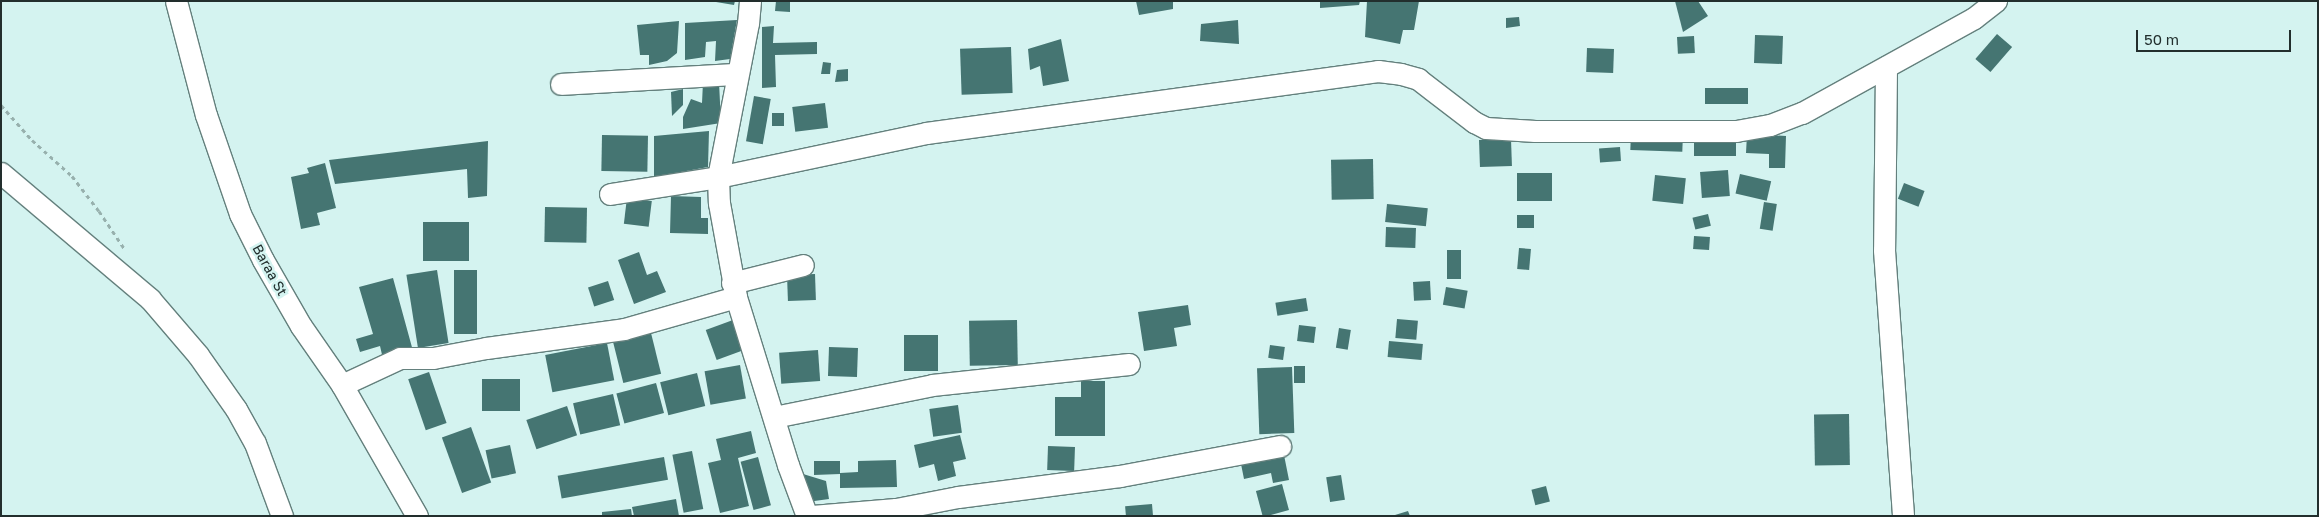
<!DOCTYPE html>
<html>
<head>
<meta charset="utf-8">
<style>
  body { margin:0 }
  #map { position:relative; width:2319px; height:517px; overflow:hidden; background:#d4f3f0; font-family:"Golos Text",sans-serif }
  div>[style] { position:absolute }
  .building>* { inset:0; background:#457572; transform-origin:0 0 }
  .path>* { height:3px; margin-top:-1.5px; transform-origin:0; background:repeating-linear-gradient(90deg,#97b0ad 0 4px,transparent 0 8px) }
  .roads { filter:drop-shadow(1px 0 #64807d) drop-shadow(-1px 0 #64807d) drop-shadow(0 1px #64807d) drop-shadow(0 -1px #64807d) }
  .street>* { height:21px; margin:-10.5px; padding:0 10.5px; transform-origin:10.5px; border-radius:10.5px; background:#fff }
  span { translate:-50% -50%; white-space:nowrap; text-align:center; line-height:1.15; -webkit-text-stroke:5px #d4f3f0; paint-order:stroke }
  .street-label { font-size:14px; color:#222e2d }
  .frame { position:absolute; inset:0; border:2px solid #222e2d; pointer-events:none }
  .scale { position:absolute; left:2136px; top:30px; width:155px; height:22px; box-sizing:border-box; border:2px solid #222e2d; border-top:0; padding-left:6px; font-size:15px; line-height:18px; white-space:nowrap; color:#222e2d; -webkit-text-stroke:4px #d4f3f0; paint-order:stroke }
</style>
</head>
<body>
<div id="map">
  <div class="building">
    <div style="clip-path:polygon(710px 1px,735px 1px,734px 5px)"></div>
    <div style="clip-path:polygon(776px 1px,790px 1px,790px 12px,775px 11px)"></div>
    <div style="clip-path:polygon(1136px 1px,1173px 1px,1173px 9px,1139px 15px)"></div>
    <div style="clip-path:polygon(1320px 1px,1360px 1px,1359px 5px,1320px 8px)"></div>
    <div style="clip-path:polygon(1367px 1px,1419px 1px,1414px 30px,1403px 30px,1400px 44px,1365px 37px)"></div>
    <div style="clip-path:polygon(1675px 1px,1698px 1px,1708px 16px,1683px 32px)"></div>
    <div style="clip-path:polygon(1519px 17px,1520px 26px,1506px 28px,1506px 18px)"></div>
    <div style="clip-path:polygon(737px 20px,730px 59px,715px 61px,716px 41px,706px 42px,705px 57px,685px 60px,685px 23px)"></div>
    <div style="clip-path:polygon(1238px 20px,1239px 44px,1200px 41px,1201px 24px)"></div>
    <div style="clip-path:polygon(679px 21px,677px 53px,667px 61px,649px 65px,649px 55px,640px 55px,637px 25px)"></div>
    <div style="clip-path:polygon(774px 26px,773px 43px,817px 42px,817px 54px,775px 55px,776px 87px,762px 88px,762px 27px)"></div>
    <div style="left:1997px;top:34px;width:20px;height:33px;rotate:41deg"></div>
    <div style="left:1755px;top:35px;width:28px;height:28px;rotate:2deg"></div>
    <div style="left:1694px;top:36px;width:17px;height:17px;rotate:87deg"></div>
    <div style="clip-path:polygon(1061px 39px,1069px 81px,1043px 86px,1040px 66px,1030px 70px,1028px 49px)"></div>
    <div style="left:1011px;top:47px;width:46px;height:51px;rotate:88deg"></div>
    <div style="left:1587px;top:48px;width:27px;height:24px;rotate:2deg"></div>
    <div style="clip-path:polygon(823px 62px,831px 63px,830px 74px,821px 74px)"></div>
    <div style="clip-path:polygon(848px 69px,848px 81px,835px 82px,837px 70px)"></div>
    <div style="clip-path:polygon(703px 82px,719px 82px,721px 123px,683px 129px,683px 117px,691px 99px,702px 103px)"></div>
    <div style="left:1705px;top:88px;width:43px;height:16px"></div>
    <div style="clip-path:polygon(683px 89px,683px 105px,672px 116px,671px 92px)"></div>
    <div style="left:754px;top:96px;width:17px;height:46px;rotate:10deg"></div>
    <div style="left:825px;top:103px;width:25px;height:33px;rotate:83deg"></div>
    <div style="left:772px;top:113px;width:12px;height:13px"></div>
    <div style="clip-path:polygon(709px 131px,708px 167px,654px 177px,654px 136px)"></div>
    <div style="left:1631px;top:131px;width:52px;height:19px;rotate:2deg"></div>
    <div style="left:1694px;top:134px;width:42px;height:22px"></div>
    <div style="clip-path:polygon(1747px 134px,1786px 136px,1785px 168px,1769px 168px,1769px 154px,1746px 153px)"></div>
    <div style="left:602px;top:135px;width:46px;height:36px;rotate:1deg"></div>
    <div style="left:1511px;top:139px;width:27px;height:32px;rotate:88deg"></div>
    <div style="clip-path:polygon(488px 141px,487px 196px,468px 198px,467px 169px,335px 184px,329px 160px)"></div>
    <div style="left:1620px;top:147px;width:14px;height:21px;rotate:86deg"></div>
    <div style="left:1373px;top:159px;width:40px;height:42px;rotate:89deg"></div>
    <div style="clip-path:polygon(325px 163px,336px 208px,317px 213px,320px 225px,301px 229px,291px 177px,309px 173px,307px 168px)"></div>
    <div style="left:1728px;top:170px;width:26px;height:28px;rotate:86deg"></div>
    <div style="left:1517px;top:173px;width:35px;height:28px"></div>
    <div style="left:1740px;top:174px;width:32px;height:20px;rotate:13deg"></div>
    <div style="left:1655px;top:175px;width:31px;height:26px;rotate:6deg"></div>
    <div style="left:1904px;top:183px;width:22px;height:17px;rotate:21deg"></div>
    <div style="clip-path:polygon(671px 196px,701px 197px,701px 218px,708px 218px,708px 234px,670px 233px)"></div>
    <div style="left:627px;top:198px;width:25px;height:26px;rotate:7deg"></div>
    <div style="left:1764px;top:202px;width:13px;height:27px;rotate:9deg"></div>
    <div style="left:1387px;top:204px;width:41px;height:18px;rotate:6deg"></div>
    <div style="left:545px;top:207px;width:42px;height:35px;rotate:1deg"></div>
    <div style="left:1708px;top:214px;width:12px;height:16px;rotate:76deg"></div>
    <div style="left:1534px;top:215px;width:13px;height:17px;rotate:90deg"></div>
    <div style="left:423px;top:222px;width:46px;height:39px"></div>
    <div style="left:1386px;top:227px;width:30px;height:20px;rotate:2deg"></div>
    <div style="left:1694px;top:236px;width:16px;height:13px;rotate:4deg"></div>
    <div style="left:1519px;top:248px;width:12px;height:21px;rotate:5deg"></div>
    <div style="left:1447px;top:250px;width:14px;height:29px"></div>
    <div style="clip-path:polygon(639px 252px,647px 275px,657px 271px,666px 292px,634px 304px,618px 260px)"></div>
    <div style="left:437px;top:270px;width:74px;height:31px;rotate:81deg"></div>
    <div style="left:454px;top:270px;width:23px;height:64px"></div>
    <div style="left:815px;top:274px;width:26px;height:28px;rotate:88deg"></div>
    <div style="clip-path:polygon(393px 278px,413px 351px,383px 359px,380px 346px,360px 352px,356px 339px,373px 334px,359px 287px)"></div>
    <div style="left:608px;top:281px;width:20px;height:21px;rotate:72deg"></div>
    <div style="left:1430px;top:281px;width:19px;height:17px;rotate:87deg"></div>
    <div style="left:1446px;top:287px;width:22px;height:18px;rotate:10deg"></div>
    <div style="left:1306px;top:298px;width:13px;height:31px;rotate:81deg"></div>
    <div style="clip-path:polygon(1188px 305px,1191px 325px,1174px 328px,1177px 346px,1144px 351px,1138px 312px)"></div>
    <div style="left:1397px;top:319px;width:21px;height:19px;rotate:5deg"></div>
    <div style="left:733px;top:320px;width:32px;height:29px;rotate:70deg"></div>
    <div style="left:1017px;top:320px;width:45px;height:48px;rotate:89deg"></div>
    <div style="left:1299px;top:325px;width:17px;height:16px;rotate:7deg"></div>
    <div style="left:1339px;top:328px;width:12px;height:20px;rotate:9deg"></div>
    <div style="left:650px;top:329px;width:46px;height:39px;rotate:76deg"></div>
    <div style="left:904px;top:335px;width:34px;height:36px"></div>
    <div style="left:1389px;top:341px;width:34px;height:16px;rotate:5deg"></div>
    <div style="left:607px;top:343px;width:38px;height:63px;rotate:79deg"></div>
    <div style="left:1270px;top:345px;width:15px;height:13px;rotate:8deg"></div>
    <div style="left:829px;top:347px;width:29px;height:29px;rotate:2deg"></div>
    <div style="left:818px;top:350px;width:31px;height:39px;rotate:86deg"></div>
    <div style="left:740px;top:365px;width:34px;height:36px;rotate:80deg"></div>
    <div style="left:1294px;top:366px;width:11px;height:17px"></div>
    <div style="left:1292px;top:367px;width:66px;height:35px;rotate:88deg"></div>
    <div style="left:429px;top:372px;width:54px;height:22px;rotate:71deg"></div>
    <div style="left:697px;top:373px;width:34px;height:38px;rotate:76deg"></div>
    <div style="left:482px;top:379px;width:38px;height:32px"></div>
    <div style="clip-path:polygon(1081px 381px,1105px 381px,1105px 436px,1055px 436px,1055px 397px,1081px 397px)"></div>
    <div style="left:656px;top:383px;width:31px;height:41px;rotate:75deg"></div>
    <div style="left:613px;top:394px;width:32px;height:41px;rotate:77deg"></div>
    <div style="left:958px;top:405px;width:28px;height:29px;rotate:82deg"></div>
    <div style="left:567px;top:406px;width:31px;height:43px;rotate:71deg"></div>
    <div style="left:1849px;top:414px;width:51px;height:35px;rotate:89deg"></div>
    <div style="left:471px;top:427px;width:59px;height:31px;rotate:70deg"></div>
    <div style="clip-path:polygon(751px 431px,756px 453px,738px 458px,749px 506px,720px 513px,708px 463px,721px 460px,716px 439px)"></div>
    <div style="clip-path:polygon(960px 435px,966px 459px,953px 462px,956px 476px,938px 481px,934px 464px,919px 468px,914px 445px)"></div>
    <div style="left:510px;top:445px;width:29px;height:25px;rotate:78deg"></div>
    <div style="left:1048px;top:446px;width:27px;height:24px;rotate:2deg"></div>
    <div style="left:692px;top:451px;width:59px;height:20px;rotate:79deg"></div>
    <div style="clip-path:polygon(1284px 455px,1289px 480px,1273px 483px,1271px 473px,1244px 479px,1241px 464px)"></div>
    <div style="left:664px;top:457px;width:23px;height:108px;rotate:80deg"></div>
    <div style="left:758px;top:457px;width:50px;height:18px;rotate:75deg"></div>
    <div style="clip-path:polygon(896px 460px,897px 487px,840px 488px,840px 474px,814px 475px,814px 461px,840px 461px,840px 473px,858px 472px,858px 461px)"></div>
    <div style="clip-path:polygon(803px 474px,826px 481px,829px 499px,807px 502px)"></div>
    <div style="left:1341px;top:475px;width:25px;height:15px;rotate:81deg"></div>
    <div style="left:1282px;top:484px;width:27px;height:27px;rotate:75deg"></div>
    <div style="left:1546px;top:486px;width:16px;height:15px;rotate:76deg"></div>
    <div style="clip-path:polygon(676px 499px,679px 516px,634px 516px,632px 507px)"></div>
    <div style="left:1152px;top:504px;width:12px;height:27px;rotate:85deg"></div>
    <div style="clip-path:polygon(631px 509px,632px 516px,602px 516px,602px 512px)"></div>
    <div style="clip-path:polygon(1408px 511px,1410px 516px,1395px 516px,1395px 515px)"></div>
  </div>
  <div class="path">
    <div style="left:1px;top:105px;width:47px;rotate:48.5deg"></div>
    <div style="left:32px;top:140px;width:54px;rotate:42deg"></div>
    <div style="left:72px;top:176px;width:44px;rotate:52.4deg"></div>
    <div style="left:99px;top:211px;width:45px;rotate:56deg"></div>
  </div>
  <div class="roads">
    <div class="street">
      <div style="left:176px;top:1px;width:118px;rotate:75.3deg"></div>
      <div style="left:206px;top:115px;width:105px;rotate:71deg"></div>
      <div style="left:240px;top:214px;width:51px;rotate:63.4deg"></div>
      <div style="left:263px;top:260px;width:76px;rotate:60.1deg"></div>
      <div style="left:301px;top:326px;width:72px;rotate:55.2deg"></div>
      <div style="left:342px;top:385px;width:151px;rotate:60.2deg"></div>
      <div style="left:750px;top:1px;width:22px;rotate:95deg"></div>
      <div style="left:748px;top:23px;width:157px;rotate:101deg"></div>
      <div style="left:718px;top:177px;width:26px;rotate:88deg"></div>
      <div style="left:719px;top:203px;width:96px;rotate:79.7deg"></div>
      <div style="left:736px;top:297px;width:176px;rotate:72.8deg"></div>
      <div style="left:788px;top:465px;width:54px;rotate:69.6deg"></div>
      <div style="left:1886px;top:67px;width:183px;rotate:90.6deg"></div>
      <div style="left:1884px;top:250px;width:267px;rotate:85.9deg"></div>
      <div style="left:561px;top:84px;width:176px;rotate:-3.3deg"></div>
      <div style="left:1px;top:173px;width:195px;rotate:40.2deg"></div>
      <div style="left:150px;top:299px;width:74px;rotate:49.4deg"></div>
      <div style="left:198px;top:355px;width:66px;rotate:54.9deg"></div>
      <div style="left:236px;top:409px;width:39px;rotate:61deg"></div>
      <div style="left:255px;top:443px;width:78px;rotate:69.7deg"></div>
      <div style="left:610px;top:194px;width:109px;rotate:-8.9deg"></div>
      <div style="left:718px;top:177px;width:213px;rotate:-11.9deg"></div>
      <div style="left:926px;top:133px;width:456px;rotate:-7.8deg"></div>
      <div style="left:1378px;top:71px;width:23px;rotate:7deg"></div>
      <div style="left:1401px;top:74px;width:18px;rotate:16deg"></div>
      <div style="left:1418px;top:79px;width:71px;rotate:37.5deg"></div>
      <div style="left:1474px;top:122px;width:13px;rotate:27deg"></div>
      <div style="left:1486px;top:128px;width:49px;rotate:3.5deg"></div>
      <div style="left:1535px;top:131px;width:201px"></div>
      <div style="left:1736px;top:131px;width:35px;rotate:-10deg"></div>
      <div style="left:1770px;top:125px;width:34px;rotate:-21deg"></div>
      <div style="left:1802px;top:113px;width:196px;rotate:-28.9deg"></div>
      <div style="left:1974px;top:18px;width:28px;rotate:-38deg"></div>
      <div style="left:732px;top:283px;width:73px;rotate:-14.2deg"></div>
      <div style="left:342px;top:385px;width:64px;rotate:-25deg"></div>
      <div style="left:400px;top:358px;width:33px"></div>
      <div style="left:433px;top:358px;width:54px;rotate:-10.7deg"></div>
      <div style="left:486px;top:348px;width:139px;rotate:-7.8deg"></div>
      <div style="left:624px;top:329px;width:116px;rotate:-15.9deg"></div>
      <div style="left:774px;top:417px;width:161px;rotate:-11.4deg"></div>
      <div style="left:932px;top:385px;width:198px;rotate:-6.1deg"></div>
      <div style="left:896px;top:509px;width:63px;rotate:-11deg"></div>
      <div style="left:958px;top:497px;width:163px;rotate:-7.4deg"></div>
      <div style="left:1120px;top:476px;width:163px;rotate:-10.6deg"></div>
      <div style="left:812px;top:516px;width:84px;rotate:-4.8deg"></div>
      <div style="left:896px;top:509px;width:14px;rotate:12deg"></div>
    </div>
  </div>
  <div class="street-label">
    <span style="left:270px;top:270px;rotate:61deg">Baraa St</span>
  </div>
  <div class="frame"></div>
  <div class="scale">50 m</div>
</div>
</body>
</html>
